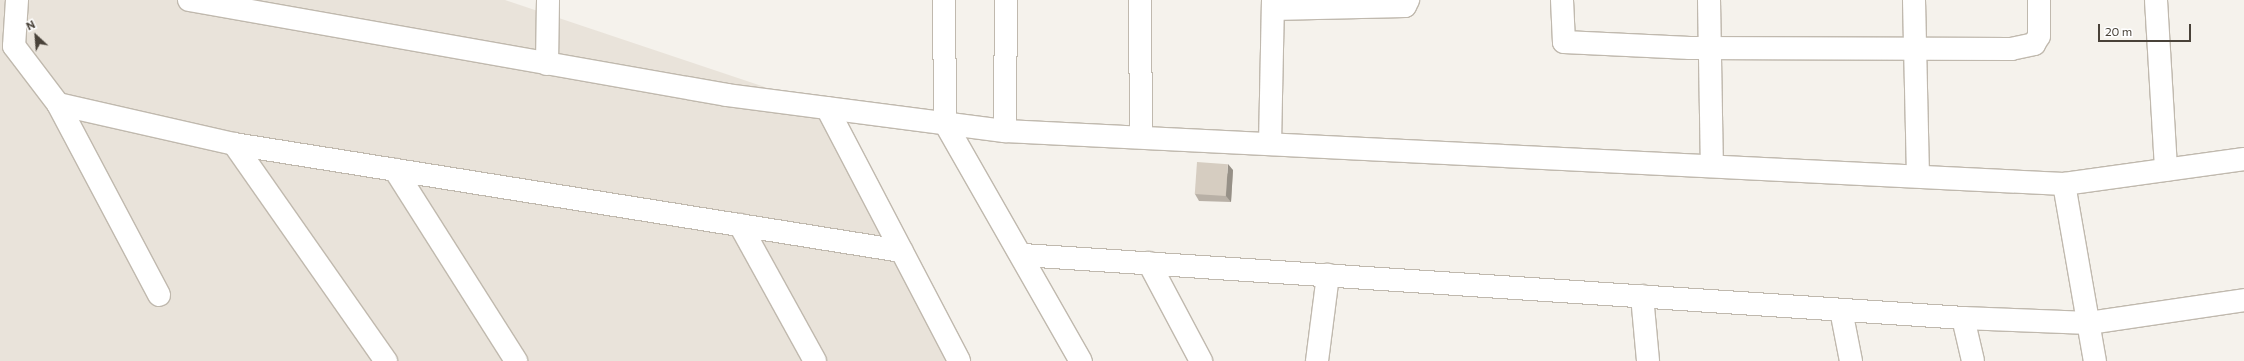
<!DOCTYPE html>
<html>
<head>
<meta charset="utf-8">
<style>
  body { margin:0 }
  #map { position:relative; width:2244px; height:361px; overflow:hidden; background:#f5f2ec; font-family:Commissioner,sans-serif }
  div>[style] { position:absolute }
  .residential>* { inset:0; background:#e9e3da }
  .roads { filter:drop-shadow(1px 0 #c0b9ae) drop-shadow(-1px 0 #c0b9ae) drop-shadow(0 1px #c0b9ae) drop-shadow(0 -1px #c0b9ae) }
  .street>* { height:22px; margin:-11px; padding:0 11px; transform-origin:11px; border-radius:11px; background:#fff }
  .wall>* { inset:0; background:#b8b0a6 }
  .shaded-wall>* { inset:0; background:#969087 }
  .building>* { inset:0; background:#d6cdc1; transform-origin:0 0 }
  span { translate:-50% -50%; white-space:nowrap; text-align:center; line-height:1.15; -webkit-text-stroke:3px #fff; paint-order:stroke }
  .north { position:absolute; left:16px; top:16px; width:40px; height:40px; -webkit-text-stroke:3px #fff; paint-order:stroke; rotate:334deg; font-size:11px; font-weight:700; line-height:16px; text-align:center; color:#494239 }
  .north::after { content:''; display:block; margin:auto; width:14px; height:18px; background:#494239; clip-path:polygon(50% 0,100% 100%,50% 72%,0 100%) }
  .scale { position:absolute; left:2098px; top:24px; width:93px; height:18px; box-sizing:border-box; border:2px solid #494239; border-top:0; padding-left:5px; font-size:12px; line-height:14px; white-space:nowrap; color:#494239; -webkit-text-stroke:3px #fff; paint-order:stroke }
</style>
</head>
<body>
<div id="map">
  <div class="residential">
    <div style="clip-path:polygon(0 0,505px 0,827px 108px,959px 361px,0 361px)"></div>
  </div>
  <div class="roads">
    <div class="street">
      <div style="left:17px;top:0;width:46px;rotate:93.7deg"></div>
      <div style="left:14px;top:46px;width:73px;rotate:52.8deg"></div>
      <div style="left:58px;top:104px;width:180px;rotate:12.8deg"></div>
      <div style="left:234px;top:144px;width:265px;rotate:55deg"></div>
      <div style="left:189px;top:0;width:546px;rotate:10.01deg"></div>
      <div style="left:727px;top:95px;width:280px;rotate:7.4deg"></div>
      <div style="left:1005px;top:131px;width:1060px;rotate:2.87deg"></div>
      <div style="left:2064px;top:184px;width:182px;rotate:-7.9deg"></div>
      <div style="left:944px;top:0;width:123px;rotate:89.5deg"></div>
      <div style="left:945px;top:123px;width:274px;rotate:60.3deg"></div>
      <div style="left:1140px;top:0;width:137px;rotate:89.6deg"></div>
      <div style="left:1562px;top:0;width:42px;rotate:87.3deg"></div>
      <div style="left:1564px;top:42px;width:126px;rotate:2.7deg"></div>
      <div style="left:1690px;top:48px;width:321px;rotate:0.2deg"></div>
      <div style="left:2011px;top:49px;width:24px;rotate:-12deg"></div>
      <div style="left:2034px;top:44px;width:9px;rotate:-58deg"></div>
      <div style="left:2039px;top:36px;width:36px;rotate:-90deg"></div>
      <div style="left:1709px;top:0;width:166px;rotate:89deg"></div>
      <div style="left:1914px;top:0;width:176px;rotate:88.7deg"></div>
      <div style="left:2156px;top:0;width:170px;rotate:86.6deg"></div>
      <div style="left:1273px;top:9px;width:132px;rotate:-1.3deg"></div>
      <div style="left:1405px;top:6px;width:7px;rotate:-63deg"></div>
      <div style="left:547px;top:64px;width:64px;rotate:-89.1deg"></div>
      <div style="left:58px;top:104px;width:216px;rotate:62.1deg"></div>
      <div style="left:827px;top:108px;width:285px;rotate:62.4deg"></div>
      <div style="left:1005px;top:131px;width:131px;rotate:-89.6deg"></div>
      <div style="left:234px;top:144px;width:676px;rotate:9.11deg"></div>
      <div style="left:1270px;top:144px;width:144px;rotate:-88.8deg"></div>
      <div style="left:395px;top:170px;width:226px;rotate:57.6deg"></div>
      <div style="left:2064px;top:184px;width:180px;rotate:80.1deg"></div>
      <div style="left:740px;top:225px;width:155px;rotate:61.1deg"></div>
      <div style="left:1023px;top:255px;width:942px;rotate:3.83deg"></div>
      <div style="left:1963px;top:318px;width:126px;rotate:2.3deg"></div>
      <div style="left:2089px;top:323px;width:157px;rotate:-8.4deg"></div>
      <div style="left:1149px;top:263px;width:111px;rotate:62deg"></div>
      <div style="left:1642px;top:296px;width:65px;rotate:84.7deg"></div>
      <div style="left:1841px;top:310px;width:52px;rotate:78.9deg"></div>
      <div style="left:1963px;top:318px;width:44px;rotate:76.9deg"></div>
      <div style="left:1317px;top:361px;width:87px;rotate:-82.7deg"></div>
    </div>
  </div>
  <div class="wall">
    <div style="clip-path:polygon(1233px 170px,1231px 202px,1199px 201px,1195px 194px)"></div>
  </div>
  <div class="shaded-wall">
    <div style="clip-path:polygon(1228px 164px,1233px 170px,1231px 202px,1226px 196px)"></div>
  </div>
  <div class="building">
    <div style="left:1197px;top:162px;width:31px;height:32px;rotate:4deg"></div>
  </div>
  <div class="north">N</div>
  <div class="scale">20 m</div>
</div>
</body>
</html>
